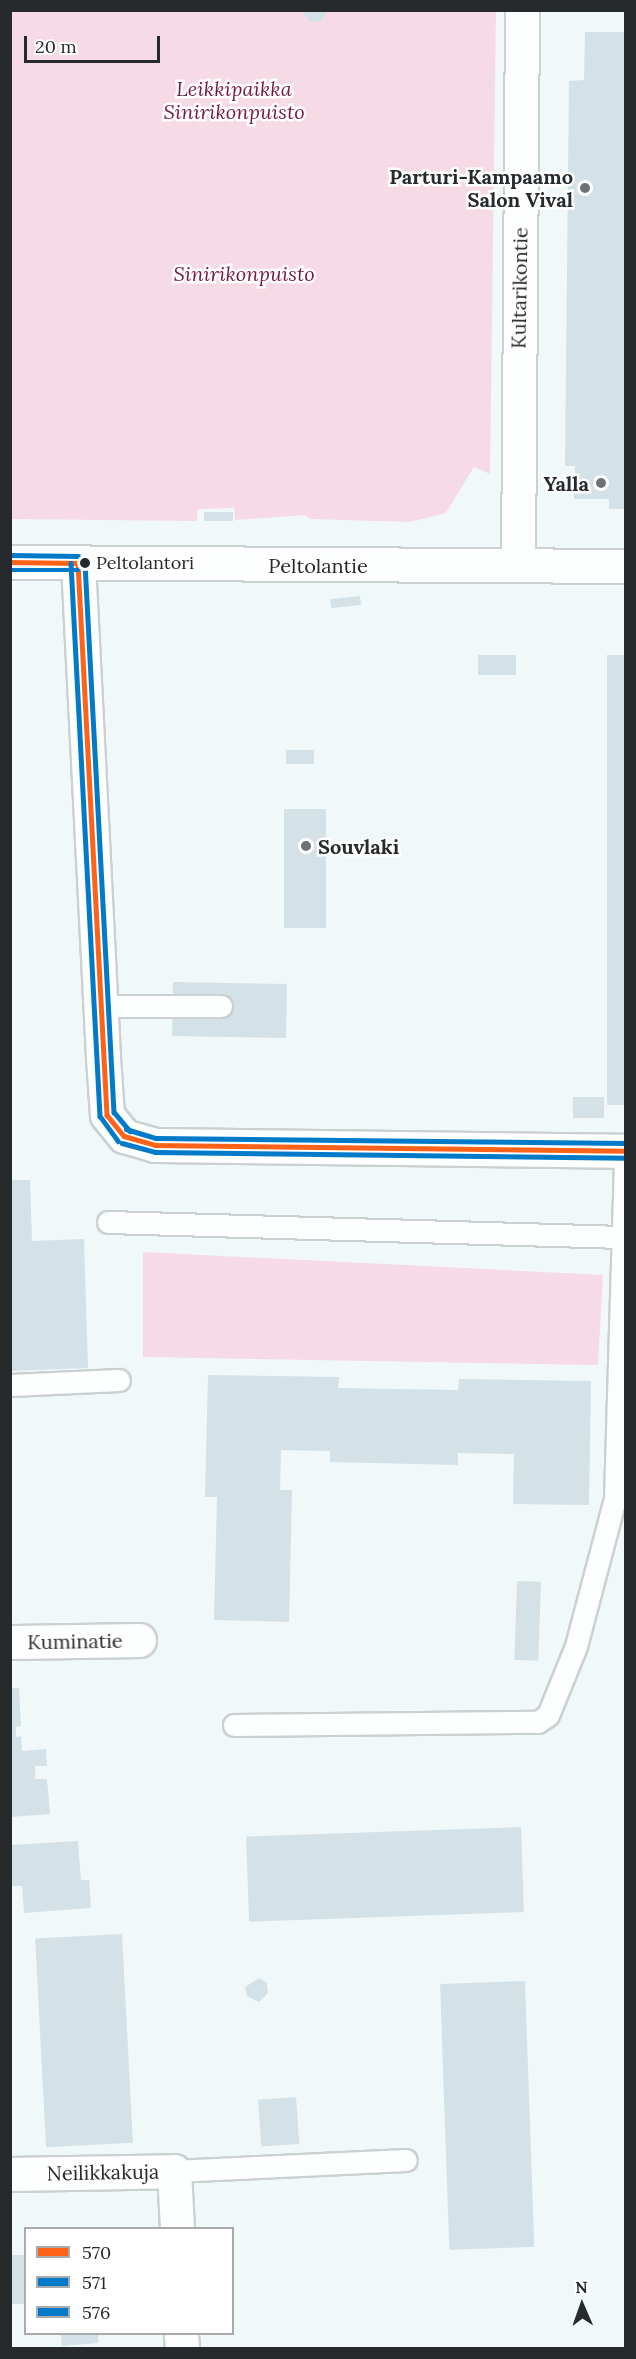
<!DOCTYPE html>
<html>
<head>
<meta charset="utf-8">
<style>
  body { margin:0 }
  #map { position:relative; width:636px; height:2359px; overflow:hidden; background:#f1f8fa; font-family:Lora,serif }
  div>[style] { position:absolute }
  .green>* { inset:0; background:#f6dbe7 }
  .building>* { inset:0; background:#d4e1e6; transform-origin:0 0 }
  .roads { filter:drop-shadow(2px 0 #cbd0d2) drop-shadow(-2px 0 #cbd0d2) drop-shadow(0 2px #cbd0d2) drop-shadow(0 -2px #cbd0d2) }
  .lane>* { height:21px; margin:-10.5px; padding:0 10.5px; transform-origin:10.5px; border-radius:10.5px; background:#fdfefe }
  .street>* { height:33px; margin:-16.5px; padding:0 16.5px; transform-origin:16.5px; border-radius:16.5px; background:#fdfefe }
  .secondary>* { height:33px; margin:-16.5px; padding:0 16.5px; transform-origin:16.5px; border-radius:16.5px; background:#fdfefe }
  .bus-1>* { height:4.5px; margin:-2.25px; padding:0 2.25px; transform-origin:2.25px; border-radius:2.25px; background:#ff6319 }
  .bus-2>* { height:4.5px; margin:-2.25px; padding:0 2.25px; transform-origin:2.25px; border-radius:2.25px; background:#007ac9 }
  .bus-3>* { height:4.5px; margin:-2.25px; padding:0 2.25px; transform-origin:2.25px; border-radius:2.25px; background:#007ac9 }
  .dots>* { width:16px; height:16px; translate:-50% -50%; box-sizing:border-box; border:3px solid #fff; border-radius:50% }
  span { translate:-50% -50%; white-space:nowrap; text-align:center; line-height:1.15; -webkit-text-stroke:5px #fff; paint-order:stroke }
  .bus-label { font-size:18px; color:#262a2c }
  .left { translate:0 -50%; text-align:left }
  .park-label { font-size:20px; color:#761947; font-style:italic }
  .poi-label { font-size:20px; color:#262a2c; font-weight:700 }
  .right { translate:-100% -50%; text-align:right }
  .street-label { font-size:20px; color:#262a2c }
  .frame { position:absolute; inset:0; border:12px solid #262a2c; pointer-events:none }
  .legend { position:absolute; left:24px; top:2227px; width:210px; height:108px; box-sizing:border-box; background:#fff; border:2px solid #a8aaab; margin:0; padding:8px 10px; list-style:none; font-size:18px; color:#262a2c }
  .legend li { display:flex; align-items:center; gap:12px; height:30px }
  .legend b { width:30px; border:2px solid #a8aaab }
  .north { position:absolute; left:552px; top:2275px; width:60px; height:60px; -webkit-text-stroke:4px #fff; paint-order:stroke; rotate:358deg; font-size:16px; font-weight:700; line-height:24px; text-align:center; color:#262a2c }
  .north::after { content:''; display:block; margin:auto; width:21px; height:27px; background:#262a2c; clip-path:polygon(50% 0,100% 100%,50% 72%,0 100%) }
  .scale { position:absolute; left:24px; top:36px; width:136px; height:27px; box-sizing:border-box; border:3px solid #262a2c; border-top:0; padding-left:8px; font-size:18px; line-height:21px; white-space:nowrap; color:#262a2c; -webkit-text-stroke:4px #fff; paint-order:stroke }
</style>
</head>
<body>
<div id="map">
  <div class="green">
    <div style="clip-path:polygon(10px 11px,496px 11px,490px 474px,474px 467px,446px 513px,410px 522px,310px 519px,305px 515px,235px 520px,234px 508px,198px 509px,197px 521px,11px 519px)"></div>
    <div style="clip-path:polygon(143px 1252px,603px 1275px,598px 1365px,143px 1357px)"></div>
  </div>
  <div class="building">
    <div style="clip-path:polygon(303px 10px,327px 10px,327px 12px,321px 22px,309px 22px)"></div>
    <div style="clip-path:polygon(585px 32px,626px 32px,626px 509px,609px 509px,609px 499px,574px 499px,575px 466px,565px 466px,569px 81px,584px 80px)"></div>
    <div style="left:233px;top:512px;width:9px;height:29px;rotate:90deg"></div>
    <div style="left:360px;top:596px;width:9px;height:30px;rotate:84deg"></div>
    <div style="left:478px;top:655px;width:38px;height:20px"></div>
    <div style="left:607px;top:655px;width:19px;height:450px"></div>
    <div style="left:286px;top:750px;width:28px;height:14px"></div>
    <div style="left:284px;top:809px;width:42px;height:119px"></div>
    <div style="left:173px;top:982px;width:114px;height:54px;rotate:1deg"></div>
    <div style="left:573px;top:1097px;width:31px;height:21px"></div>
    <div style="clip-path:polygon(10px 1180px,30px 1180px,32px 1241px,84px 1239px,88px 1368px,10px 1371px)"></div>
    <div style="clip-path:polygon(208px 1375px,339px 1377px,338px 1388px,458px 1390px,459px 1379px,591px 1381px,589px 1505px,513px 1504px,514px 1454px,458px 1453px,458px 1465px,330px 1462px,330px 1451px,281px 1450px,280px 1490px,292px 1490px,289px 1622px,214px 1620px,217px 1497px,205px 1497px)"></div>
    <div style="left:517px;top:1581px;width:24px;height:79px;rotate:2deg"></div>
    <div style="clip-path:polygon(10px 1688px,19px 1688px,21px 1726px,16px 1727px,16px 1737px,21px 1736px,22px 1751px,46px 1749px,47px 1766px,35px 1766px,35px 1779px,47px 1779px,50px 1814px,10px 1817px)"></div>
    <div style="left:521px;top:1827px;width:85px;height:275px;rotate:88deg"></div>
    <div style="clip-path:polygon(78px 1841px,81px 1880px,89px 1880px,91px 1908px,24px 1913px,22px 1886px,10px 1886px,10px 1845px)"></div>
    <div style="left:122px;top:1934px;width:209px;height:87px;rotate:87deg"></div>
    <div style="clip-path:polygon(259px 1978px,267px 1983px,268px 1993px,259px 2002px,247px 1996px,245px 1987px)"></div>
    <div style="left:525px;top:1981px;width:266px;height:85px;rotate:88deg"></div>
    <div style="left:296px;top:2097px;width:47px;height:38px;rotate:86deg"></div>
    <div style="left:26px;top:2255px;width:49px;height:16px;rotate:90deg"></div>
    <div style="clip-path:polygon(61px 2334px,98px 2334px,98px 2343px,62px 2346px)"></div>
  </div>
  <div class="roads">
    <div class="lane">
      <div style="left:100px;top:1006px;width:121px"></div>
      <div style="left:108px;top:1222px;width:515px;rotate:1.67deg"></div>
      <div style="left:10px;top:1385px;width:109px;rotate:-2.6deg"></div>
      <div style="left:234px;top:1725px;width:304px;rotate:-0.6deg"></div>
      <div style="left:538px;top:1722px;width:12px;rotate:-35deg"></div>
      <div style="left:548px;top:1715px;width:74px;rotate:-67.9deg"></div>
      <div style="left:576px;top:1646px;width:153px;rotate:-75.2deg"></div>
      <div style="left:615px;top:1498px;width:347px;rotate:-88.3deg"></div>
      <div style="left:174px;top:2171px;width:232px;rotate:-2.7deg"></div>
    </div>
    <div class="street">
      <div style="left:78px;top:563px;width:496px;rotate:87.1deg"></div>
      <div style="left:103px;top:1058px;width:57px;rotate:86deg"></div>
      <div style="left:107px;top:1115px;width:27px;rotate:51deg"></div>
      <div style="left:124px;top:1136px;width:32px;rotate:16deg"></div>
      <div style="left:155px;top:1145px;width:471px;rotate:0.7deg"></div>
      <div style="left:518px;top:565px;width:555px;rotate:-89.59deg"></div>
      <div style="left:10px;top:1642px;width:129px;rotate:-0.9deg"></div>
      <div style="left:10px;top:2174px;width:164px;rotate:-1deg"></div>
      <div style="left:174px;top:2171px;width:57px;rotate:87deg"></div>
      <div style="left:181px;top:2334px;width:14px;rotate:86deg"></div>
    </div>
    <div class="secondary">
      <div style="left:10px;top:562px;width:616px;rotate:0.37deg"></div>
    </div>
  </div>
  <div class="bus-1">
    <div style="left:10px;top:562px;width:68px;rotate:0.8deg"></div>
    <div style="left:78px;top:563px;width:553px;rotate:86.99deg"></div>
    <div style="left:107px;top:1115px;width:27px;rotate:51deg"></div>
    <div style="left:124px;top:1136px;width:32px;rotate:16deg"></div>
    <div style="left:155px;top:1145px;width:471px;rotate:0.7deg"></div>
  </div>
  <div class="bus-2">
    <div style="left:71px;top:563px;width:554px;rotate:87deg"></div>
    <div style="left:100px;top:1116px;width:31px;rotate:54deg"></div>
    <div style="left:10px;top:570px;width:68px"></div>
    <div style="left:122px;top:1143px;width:34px;rotate:15deg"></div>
    <div style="left:155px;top:1152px;width:471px;rotate:0.7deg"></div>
  </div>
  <div class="bus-3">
    <div style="left:10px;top:555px;width:68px;rotate:0.8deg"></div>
    <div style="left:85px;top:563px;width:550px;rotate:86.98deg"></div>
    <div style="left:114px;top:1112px;width:25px;rotate:50deg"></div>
    <div style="left:126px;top:1129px;width:31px;rotate:17deg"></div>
    <div style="left:156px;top:1138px;width:470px;rotate:0.6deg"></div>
  </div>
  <div class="dots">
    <div style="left:585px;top:188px;background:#6d7274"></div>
    <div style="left:601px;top:483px;background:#6d7274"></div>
    <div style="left:85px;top:563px;background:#262a2c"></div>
    <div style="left:306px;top:846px;background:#6d7274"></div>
  </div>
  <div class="bus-label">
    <span class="left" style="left:96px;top:563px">Peltolantori</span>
  </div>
  <div class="park-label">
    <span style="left:234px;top:100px">Leikkipaikka<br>Sinirikonpuisto</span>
    <span style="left:244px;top:273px">Sinirikonpuisto</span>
  </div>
  <div class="poi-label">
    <span class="right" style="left:573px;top:188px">Parturi-Kampaamo<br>Salon Vival</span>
    <span class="right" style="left:589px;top:483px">Yalla</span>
    <span class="left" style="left:318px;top:846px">Souvlaki</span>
  </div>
  <div class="street-label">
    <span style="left:519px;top:288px;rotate:-89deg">Kultarikontie</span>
    <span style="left:318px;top:565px">Peltolantie</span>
    <span style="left:75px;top:1641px;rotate:-1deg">Kuminatie</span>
    <span style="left:103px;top:2172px;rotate:-1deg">Neilikkakuja</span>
  </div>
  <div class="frame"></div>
  <ul class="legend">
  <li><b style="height:8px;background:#ff6319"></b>570</li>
  <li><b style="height:8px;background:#007ac9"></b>571</li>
  <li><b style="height:8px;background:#007ac9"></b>576</li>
  </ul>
  <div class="north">N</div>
  <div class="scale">20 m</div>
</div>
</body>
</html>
